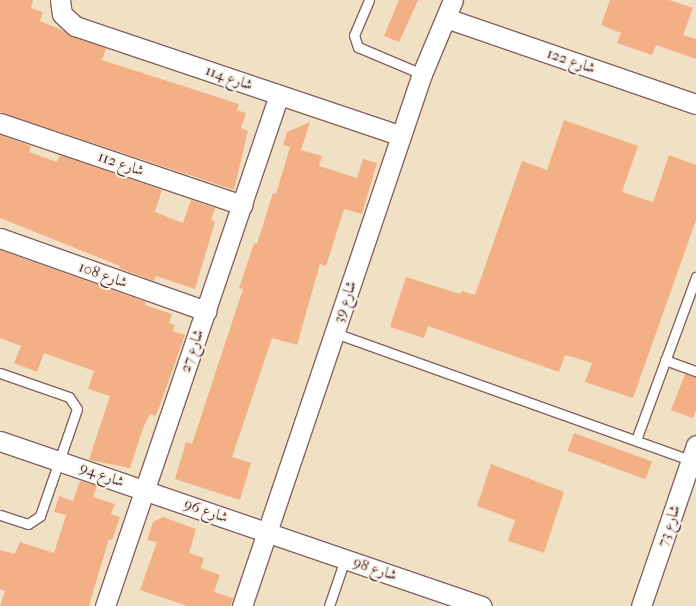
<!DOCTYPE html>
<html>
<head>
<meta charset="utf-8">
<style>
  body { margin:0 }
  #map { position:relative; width:696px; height:606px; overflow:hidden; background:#f0e1c4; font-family:"IM FELL French Canon",Amiri,serif }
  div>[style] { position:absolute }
  .building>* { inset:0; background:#f3b086; transform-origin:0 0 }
  .roads { filter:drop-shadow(1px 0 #846361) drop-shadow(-1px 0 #846361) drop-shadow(0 1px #846361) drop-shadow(0 -1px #846361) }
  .service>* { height:9px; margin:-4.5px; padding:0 4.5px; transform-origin:4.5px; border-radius:4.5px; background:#fff }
  .minor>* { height:19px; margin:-9.5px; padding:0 9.5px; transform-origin:9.5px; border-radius:9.5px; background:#fff }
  span { translate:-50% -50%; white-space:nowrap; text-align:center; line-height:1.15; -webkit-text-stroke:4px #f7f3e8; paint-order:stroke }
  .street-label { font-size:15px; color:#4a1f2b }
</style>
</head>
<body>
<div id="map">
  <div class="building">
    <div style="clip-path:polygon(0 0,33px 0,31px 8px,43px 12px,40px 21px,106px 48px,102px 60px,239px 104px,237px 110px,246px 113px,241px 128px,248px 131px,234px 190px,0 112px)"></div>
    <div style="clip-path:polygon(399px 0,418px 0,399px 42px,384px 36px)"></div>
    <div style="clip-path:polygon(610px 0,669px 0,693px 8px,683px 35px,696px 39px,696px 59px,656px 45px,652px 55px,617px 43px,621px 33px,601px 25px)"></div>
    <div style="clip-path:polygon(564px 120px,638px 146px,622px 192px,653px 202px,669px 155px,696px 165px,696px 220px,633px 398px,585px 382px,592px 363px,565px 355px,559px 372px,428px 326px,424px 338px,390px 327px,406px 277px,460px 294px,462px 291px,475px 295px,522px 161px,547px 170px)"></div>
    <div style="clip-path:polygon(310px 122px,301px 150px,322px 156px,319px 166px,357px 178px,363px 159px,377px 163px,362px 214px,344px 209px,326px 266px,320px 264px,297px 345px,272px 338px,232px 457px,251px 463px,240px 500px,175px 479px,186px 442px,192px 444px,243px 289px,239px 288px,254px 243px,257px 244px,273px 193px,276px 194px,290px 147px,283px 145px,287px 132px)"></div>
    <div style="clip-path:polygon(0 135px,31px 146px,29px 152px,57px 162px,60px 155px,162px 190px,155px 212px,183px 223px,191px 200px,215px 208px,211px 220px,215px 222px,195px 289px,156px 276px,154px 281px,119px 268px,120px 266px,0 218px)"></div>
    <div style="clip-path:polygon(0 250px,146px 302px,145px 305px,172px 314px,169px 323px,175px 325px,173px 331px,185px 335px,156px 416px,150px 414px,143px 428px,130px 468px,89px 460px,110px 396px,88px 389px,94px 371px,44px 353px,37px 372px,14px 363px,21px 346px,0 338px)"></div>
    <div style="clip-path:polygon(685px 374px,696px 377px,696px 410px,693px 418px,671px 410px)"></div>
    <div style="left:574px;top:433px;width:83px;height:19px;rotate:20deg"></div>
    <div style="clip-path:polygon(491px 464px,564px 492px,544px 553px,508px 541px,515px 520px,477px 506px)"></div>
    <div style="clip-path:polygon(80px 481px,97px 486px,93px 497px,115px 504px,111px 514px,120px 517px,112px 540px,109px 539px,89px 606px,0 606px,5px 591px,0 589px,0 550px,15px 554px,20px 542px,54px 553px,66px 515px,54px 512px,59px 496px,73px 501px)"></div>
    <div style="clip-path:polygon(163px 517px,196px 529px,189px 553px,204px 558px,201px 568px,220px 575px,214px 592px,233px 598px,231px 606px,187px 606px,140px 590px,157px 542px,147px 540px,153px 522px)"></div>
  </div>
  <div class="roads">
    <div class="service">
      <div style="left:369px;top:0;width:38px;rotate:113deg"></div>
      <div style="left:354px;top:35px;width:13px;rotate:72deg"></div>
      <div style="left:358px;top:47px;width:69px;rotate:22.9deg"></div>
      <div style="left:335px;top:333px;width:380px;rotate:19.7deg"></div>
      <div style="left:665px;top:360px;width:33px;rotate:20deg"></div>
      <div style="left:0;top:373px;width:73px;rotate:19.2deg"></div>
      <div style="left:69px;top:397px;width:14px;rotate:56deg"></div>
      <div style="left:77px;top:409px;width:113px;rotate:109.1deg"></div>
      <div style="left:40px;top:516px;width:14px;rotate:146deg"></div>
      <div style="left:28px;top:524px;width:29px;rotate:-162deg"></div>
      <div style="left:636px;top:440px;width:174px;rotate:-69.8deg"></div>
      <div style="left:329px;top:606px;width:50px;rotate:-71.2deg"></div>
    </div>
    <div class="minor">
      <div style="left:60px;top:0;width:14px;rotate:82deg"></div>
      <div style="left:62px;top:14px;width:18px;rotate:43deg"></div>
      <div style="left:75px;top:26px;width:344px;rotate:18.6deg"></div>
      <div style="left:446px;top:18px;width:264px;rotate:19deg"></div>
      <div style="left:0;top:123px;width:256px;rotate:18.7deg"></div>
      <div style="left:0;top:238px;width:219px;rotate:19.5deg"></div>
      <div style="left:0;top:441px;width:509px;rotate:18.9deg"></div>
      <div style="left:105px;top:606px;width:540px;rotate:-71.2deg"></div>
      <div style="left:242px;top:606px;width:562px;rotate:-71.31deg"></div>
      <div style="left:422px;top:74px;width:80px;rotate:-67.3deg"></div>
      <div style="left:641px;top:606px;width:170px;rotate:-71.1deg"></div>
    </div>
  </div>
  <div class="street-label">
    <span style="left:571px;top:61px;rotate:19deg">شارع 122</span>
    <span style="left:229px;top:78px;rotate:19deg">شارع 114</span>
    <span style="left:121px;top:164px;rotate:19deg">شارع 112</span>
    <span style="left:103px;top:275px;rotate:20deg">شارع 108</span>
    <span style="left:345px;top:302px;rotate:-71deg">شارع 39</span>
    <span style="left:192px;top:351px;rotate:-71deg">شارع 27</span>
    <span style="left:102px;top:475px;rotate:20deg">شارع 94</span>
    <span style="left:206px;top:511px;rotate:19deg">شارع 96</span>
    <span style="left:669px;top:526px;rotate:-71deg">شارع 73</span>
    <span style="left:375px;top:569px;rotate:19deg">شارع 98</span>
  </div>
</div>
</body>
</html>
